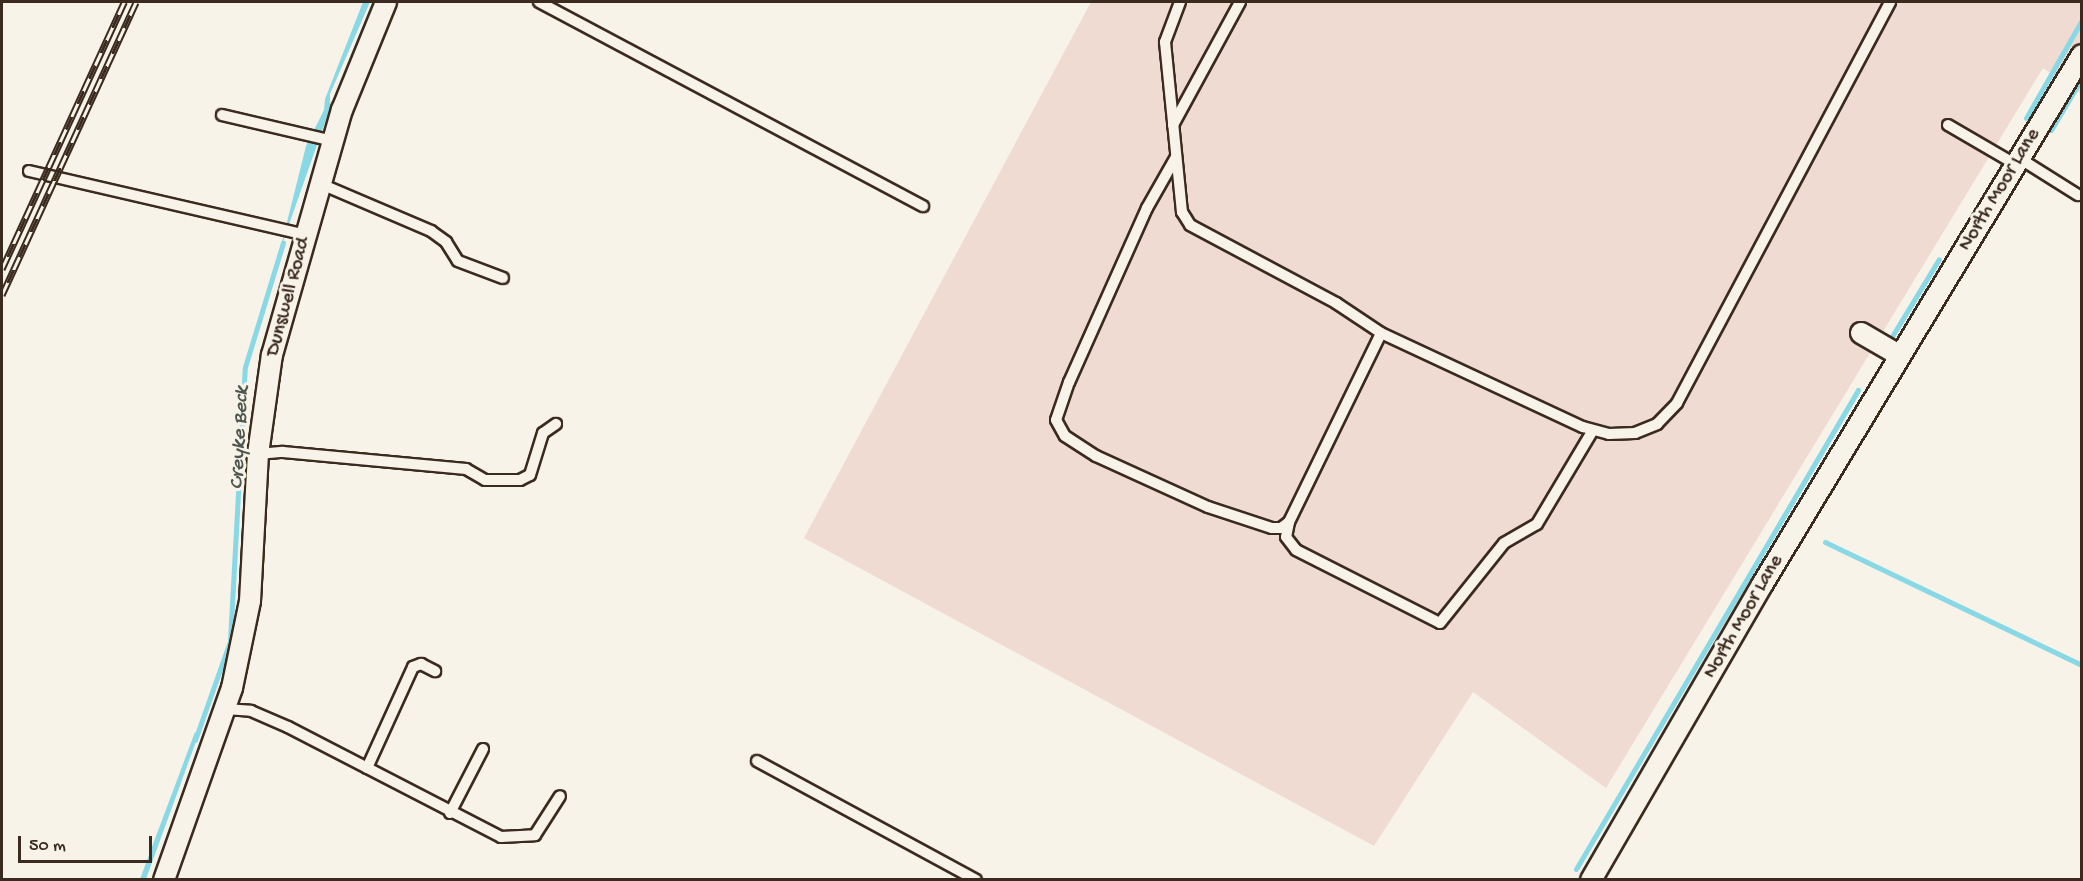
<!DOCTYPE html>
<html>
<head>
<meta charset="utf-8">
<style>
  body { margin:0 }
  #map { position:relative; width:2083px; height:881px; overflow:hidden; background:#f7f3e8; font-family:"Gochi Hand",sans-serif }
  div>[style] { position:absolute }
  .built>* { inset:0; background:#f0dbd3 }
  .water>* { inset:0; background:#89d8e5 }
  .stream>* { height:5px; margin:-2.5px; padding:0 2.5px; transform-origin:2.5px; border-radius:2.5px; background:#89d8e5 }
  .roads { filter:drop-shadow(2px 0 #3b2a1e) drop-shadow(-2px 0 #3b2a1e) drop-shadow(0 2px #3b2a1e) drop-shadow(0 -2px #3b2a1e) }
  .lane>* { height:10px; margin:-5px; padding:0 5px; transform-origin:5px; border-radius:5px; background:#f7f3e8 }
  .street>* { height:20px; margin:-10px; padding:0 10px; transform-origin:10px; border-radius:10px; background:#f7f3e8 }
  .rail>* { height:7px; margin-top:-3.5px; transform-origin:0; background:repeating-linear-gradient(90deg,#f7f3e8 0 14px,#3b2a1e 0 28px); box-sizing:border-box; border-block:2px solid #3b2a1e }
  span { translate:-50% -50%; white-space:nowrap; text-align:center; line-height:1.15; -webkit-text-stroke:6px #f7f3e8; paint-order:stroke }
  .street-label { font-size:20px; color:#3b2a1e }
  .water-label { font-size:21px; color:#4e5650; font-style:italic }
  .frame { position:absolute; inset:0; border:3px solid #3b2a1e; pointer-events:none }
  .scale { position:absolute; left:18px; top:836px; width:134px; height:27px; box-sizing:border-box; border:3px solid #3b2a1e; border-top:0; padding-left:8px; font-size:18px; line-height:21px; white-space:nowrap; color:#3b2a1e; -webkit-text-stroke:4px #f7f3e8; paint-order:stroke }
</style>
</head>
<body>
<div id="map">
  <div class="built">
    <div style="clip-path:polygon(1091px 2px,2081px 2px,2081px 94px,2043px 68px,1606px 788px,1473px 692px,1374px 846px,804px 538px)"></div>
  </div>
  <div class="water">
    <div style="clip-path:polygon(363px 2px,370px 2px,330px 94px,330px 108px,280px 250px,306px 146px,324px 110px,325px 99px)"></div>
    <div style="clip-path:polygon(195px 732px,198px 736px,146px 879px,140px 879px)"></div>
  </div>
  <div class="stream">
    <div style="left:2026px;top:118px;width:113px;rotate:-60.3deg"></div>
    <div style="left:2051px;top:130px;width:61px;rotate:-59.2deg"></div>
    <div style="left:1891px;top:338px;width:92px;rotate:-58.7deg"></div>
    <div style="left:1825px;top:542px;width:285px;rotate:25.6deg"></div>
    <div style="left:195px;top:740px;width:105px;rotate:-70.5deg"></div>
    <div style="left:230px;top:641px;width:274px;rotate:-86.9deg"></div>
    <div style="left:245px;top:367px;width:130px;rotate:-73deg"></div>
    <div style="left:1576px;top:869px;width:556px;rotate:-59.51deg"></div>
  </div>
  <div class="roads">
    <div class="lane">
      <div style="left:539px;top:2px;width:435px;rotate:28deg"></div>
      <div style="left:1180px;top:2px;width:43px;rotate:110.6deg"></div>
      <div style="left:1165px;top:42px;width:171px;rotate:84.3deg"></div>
      <div style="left:1182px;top:212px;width:15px;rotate:58deg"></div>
      <div style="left:1190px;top:225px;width:166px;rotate:28.1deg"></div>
      <div style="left:1336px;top:303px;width:54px;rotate:33.7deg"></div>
      <div style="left:1381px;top:333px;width:223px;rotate:25deg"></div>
      <div style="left:1583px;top:427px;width:27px;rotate:15deg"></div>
      <div style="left:1609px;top:434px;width:26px;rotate:-2deg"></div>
      <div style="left:1635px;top:433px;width:24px;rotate:-22deg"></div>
      <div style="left:1657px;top:424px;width:29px;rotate:-46deg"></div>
      <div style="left:1677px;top:403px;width:454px;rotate:-62deg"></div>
      <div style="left:222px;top:115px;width:114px;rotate:13.2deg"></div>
      <div style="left:1173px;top:125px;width:140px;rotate:-61.4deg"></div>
      <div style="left:1948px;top:125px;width:78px;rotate:30.2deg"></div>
      <div style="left:1176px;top:157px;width:59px;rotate:119.6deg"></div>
      <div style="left:1147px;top:208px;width:191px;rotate:114.1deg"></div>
      <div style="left:1069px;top:382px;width:40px;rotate:108.9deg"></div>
      <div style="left:1056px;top:420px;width:18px;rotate:61deg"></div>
      <div style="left:1065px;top:436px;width:37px;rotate:33deg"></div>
      <div style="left:1096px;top:456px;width:123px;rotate:24.5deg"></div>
      <div style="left:1208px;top:507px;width:67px;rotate:18.2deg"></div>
      <div style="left:1272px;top:528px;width:9px"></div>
      <div style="left:1281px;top:528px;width:10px;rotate:-37deg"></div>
      <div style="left:1289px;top:522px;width:210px;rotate:-64deg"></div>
      <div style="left:2019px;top:158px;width:70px;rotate:32.1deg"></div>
      <div style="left:29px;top:171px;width:284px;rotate:13deg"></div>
      <div style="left:321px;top:184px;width:120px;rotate:23.1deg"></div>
      <div style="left:431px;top:231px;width:19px;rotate:36deg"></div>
      <div style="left:446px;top:242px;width:22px;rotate:58deg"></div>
      <div style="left:458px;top:261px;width:48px;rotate:20.7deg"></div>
      <div style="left:258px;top:454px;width:25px;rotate:-5deg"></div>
      <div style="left:283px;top:452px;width:184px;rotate:5.3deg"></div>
      <div style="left:466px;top:469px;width:22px;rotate:30deg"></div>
      <div style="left:485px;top:480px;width:35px"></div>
      <div style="left:520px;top:480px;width:11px;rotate:-27deg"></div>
      <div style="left:530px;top:475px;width:44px;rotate:-72.8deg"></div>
      <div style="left:543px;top:433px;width:16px;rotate:-35deg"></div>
      <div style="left:1289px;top:522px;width:15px;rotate:101deg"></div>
      <div style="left:1286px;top:537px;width:16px;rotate:52deg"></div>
      <div style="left:1296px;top:550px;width:161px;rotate:26.9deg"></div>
      <div style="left:1440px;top:623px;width:102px;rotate:-51.3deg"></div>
      <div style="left:1504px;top:543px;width:38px;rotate:-30deg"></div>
      <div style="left:1537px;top:524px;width:109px;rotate:-59.2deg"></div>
      <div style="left:225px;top:709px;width:26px;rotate:4deg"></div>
      <div style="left:251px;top:711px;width:40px;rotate:23.4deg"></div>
      <div style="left:288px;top:727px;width:240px;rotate:27.3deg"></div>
      <div style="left:501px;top:837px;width:34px;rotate:-3deg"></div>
      <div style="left:535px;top:835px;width:46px;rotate:-57.3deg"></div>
      <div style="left:757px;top:761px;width:249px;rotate:28.5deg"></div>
      <div style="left:367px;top:768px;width:111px;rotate:-65.5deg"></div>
      <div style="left:413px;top:667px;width:9px;rotate:-21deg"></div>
      <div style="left:421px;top:664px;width:16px;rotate:27deg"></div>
      <div style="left:450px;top:813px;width:72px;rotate:-62.7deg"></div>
    </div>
    <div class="street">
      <div style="left:1861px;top:333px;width:44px;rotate:30.1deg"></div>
      <div style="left:164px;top:880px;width:204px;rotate:-70.5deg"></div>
      <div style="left:232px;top:688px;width:89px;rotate:-78.3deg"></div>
      <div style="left:250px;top:601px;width:147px;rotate:-86.9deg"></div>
      <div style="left:258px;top:454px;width:100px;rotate:-82deg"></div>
      <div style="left:272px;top:355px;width:255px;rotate:-74.1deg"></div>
      <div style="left:342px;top:110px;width:117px;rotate:-67.8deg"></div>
      <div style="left:1591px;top:880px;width:341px;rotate:-59.9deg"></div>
      <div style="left:1762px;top:585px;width:619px;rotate:-58.88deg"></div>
    </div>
  </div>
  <div class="rail">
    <div style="left:2px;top:269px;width:294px;rotate:-65.4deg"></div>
    <div style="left:2px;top:295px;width:322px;rotate:-65.4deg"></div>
  </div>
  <div class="street-label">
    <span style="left:2000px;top:190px;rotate:-59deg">North Moor Lane</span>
    <span style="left:289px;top:297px;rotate:-75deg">Dunswell Road</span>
    <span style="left:1744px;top:617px;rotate:-60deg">North Moor Lane</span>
  </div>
  <div class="water-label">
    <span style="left:241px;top:438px;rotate:-87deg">Creyke Beck</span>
  </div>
  <div class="frame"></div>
  <div class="scale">50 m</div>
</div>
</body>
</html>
